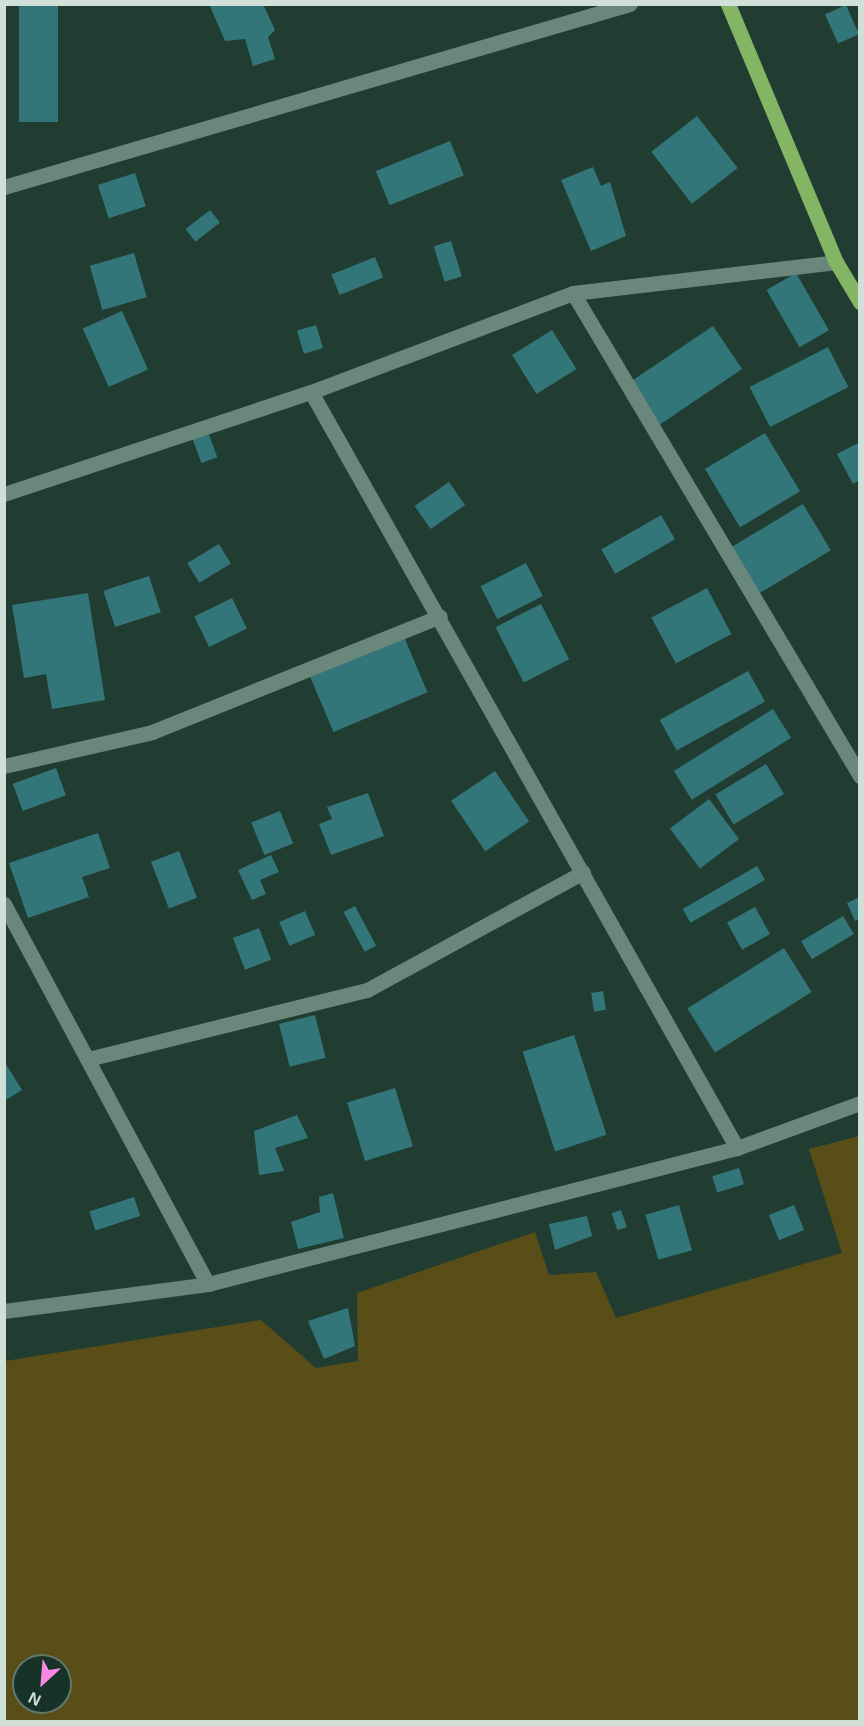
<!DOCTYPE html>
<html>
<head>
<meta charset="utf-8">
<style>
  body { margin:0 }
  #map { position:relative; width:864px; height:1726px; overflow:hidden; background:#213d31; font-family:Arial,sans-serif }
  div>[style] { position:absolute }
  .green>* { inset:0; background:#594e18 }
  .building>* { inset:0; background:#337679; transform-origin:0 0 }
  .minor>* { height:15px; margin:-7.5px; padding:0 7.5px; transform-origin:7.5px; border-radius:7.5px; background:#69877a }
  .major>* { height:15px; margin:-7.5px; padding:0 7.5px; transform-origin:7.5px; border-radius:7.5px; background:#83b565 }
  span { translate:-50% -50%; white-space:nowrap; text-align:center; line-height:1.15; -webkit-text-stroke:4.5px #173327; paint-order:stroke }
  .frame { position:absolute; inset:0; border:6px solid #d0e0d8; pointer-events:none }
  .north { position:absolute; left:12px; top:1654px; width:60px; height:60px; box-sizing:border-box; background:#173327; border:2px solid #61786e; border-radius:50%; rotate:206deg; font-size:16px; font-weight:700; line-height:24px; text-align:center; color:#d0e0d8 }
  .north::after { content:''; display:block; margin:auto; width:21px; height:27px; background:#fc86e4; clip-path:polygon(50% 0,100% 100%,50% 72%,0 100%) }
</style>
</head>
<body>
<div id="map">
  <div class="green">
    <div style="clip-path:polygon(evenodd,859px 1136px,859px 1721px,5px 1721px,5px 1361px,261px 1320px,316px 1368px,358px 1361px,357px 1293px,535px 1232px,549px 1275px,596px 1272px,616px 1318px,842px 1253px,809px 1149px,859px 1136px,24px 1666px,60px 1666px,60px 1702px,24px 1702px,24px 1666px)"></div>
  </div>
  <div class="building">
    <div style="clip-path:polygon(209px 4px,263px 4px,275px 30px,268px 37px,275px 59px,253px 66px,245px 39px,225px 41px)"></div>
    <div style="left:19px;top:5px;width:39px;height:117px"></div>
    <div style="left:846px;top:5px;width:32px;height:23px;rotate:66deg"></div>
    <div style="left:697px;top:116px;width:66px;height:58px;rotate:52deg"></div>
    <div style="left:450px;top:141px;width:37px;height:80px;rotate:68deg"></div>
    <div style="clip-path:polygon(593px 167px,601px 186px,610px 182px,626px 236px,591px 251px,561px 180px)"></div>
    <div style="left:135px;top:173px;width:35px;height:39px;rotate:72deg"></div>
    <div style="left:210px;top:210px;width:16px;height:31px;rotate:52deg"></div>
    <div style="left:451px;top:241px;width:37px;height:18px;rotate:73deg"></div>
    <div style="left:134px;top:253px;width:46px;height:46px;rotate:74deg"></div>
    <div style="left:375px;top:257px;width:22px;height:47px;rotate:68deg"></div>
    <div style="left:796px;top:273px;width:66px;height:34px;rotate:60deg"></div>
    <div style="left:122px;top:311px;width:64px;height:43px;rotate:66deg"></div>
    <div style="left:316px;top:325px;width:24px;height:20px;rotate:73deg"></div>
    <div style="left:713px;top:326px;width:52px;height:100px;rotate:56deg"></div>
    <div style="left:552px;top:330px;width:46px;height:47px;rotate:58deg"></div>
    <div style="left:828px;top:347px;width:45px;height:88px;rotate:63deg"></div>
    <div style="left:207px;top:429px;width:30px;height:17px;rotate:70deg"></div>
    <div style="left:765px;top:433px;width:68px;height:70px;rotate:59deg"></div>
    <div style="clip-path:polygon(860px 442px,860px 480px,853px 484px,837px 454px)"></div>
    <div style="left:449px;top:482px;width:28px;height:42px;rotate:55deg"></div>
    <div style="left:803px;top:504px;width:54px;height:94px;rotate:59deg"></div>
    <div style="left:661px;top:515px;width:28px;height:69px;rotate:60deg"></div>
    <div style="left:219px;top:544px;width:23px;height:37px;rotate:59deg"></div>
    <div style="left:526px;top:563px;width:37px;height:51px;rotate:63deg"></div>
    <div style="left:149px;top:576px;width:38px;height:48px;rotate:72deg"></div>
    <div style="left:707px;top:588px;width:52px;height:63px;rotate:62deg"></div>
    <div style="clip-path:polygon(88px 593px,105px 700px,52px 709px,46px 674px,24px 678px,12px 605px)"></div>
    <div style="left:232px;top:598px;width:34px;height:42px;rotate:64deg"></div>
    <div style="left:541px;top:604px;width:62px;height:51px;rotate:63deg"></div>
    <div style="left:404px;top:637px;width:60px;height:102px;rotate:67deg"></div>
    <div style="left:748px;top:671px;width:35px;height:101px;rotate:61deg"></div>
    <div style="left:773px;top:709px;width:34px;height:117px;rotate:58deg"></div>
    <div style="left:766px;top:764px;width:35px;height:59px;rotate:59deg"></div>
    <div style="left:56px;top:768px;width:29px;height:46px;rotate:70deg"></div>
    <div style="left:495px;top:771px;width:61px;height:53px;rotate:56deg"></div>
    <div style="clip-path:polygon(368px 793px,384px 836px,331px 855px,319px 824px,332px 819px,327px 807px)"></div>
    <div style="left:709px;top:799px;width:50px;height:49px;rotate:53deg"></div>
    <div style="left:280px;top:811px;width:35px;height:31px;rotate:68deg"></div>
    <div style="clip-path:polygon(98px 833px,110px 868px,82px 877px,89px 897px,28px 918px,9px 863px)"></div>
    <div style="left:179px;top:851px;width:50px;height:30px;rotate:69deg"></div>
    <div style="clip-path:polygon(271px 855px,279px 872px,260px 880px,266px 894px,252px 900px,238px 870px)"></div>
    <div style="left:757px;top:866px;width:16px;height:86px;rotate:60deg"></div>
    <div style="clip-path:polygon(860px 897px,860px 918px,855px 921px,847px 903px)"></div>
    <div style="left:355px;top:906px;width:45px;height:13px;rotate:62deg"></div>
    <div style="left:755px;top:907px;width:31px;height:32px;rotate:61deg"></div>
    <div style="left:305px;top:911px;width:26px;height:28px;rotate:67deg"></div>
    <div style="left:843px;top:916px;width:21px;height:49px;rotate:59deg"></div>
    <div style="left:259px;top:928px;width:34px;height:28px;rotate:69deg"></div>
    <div style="left:784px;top:948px;width:52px;height:114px;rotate:58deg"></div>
    <div style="left:603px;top:991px;width:19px;height:12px;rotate:81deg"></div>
    <div style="left:315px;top:1015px;width:44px;height:37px;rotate:76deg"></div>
    <div style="left:574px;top:1035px;width:105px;height:54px;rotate:72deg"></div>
    <div style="clip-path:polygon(4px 1061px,22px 1090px,4px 1101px)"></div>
    <div style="left:395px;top:1088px;width:61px;height:50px;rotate:73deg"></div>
    <div style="clip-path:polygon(297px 1115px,308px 1138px,275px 1148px,284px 1171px,259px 1175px,254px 1131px)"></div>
    <div style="left:739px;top:1168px;width:17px;height:28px;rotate:73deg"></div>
    <div style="clip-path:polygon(333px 1193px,344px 1238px,298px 1249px,291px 1222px,320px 1212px,319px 1197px)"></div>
    <div style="left:134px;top:1197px;width:20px;height:47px;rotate:72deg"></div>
    <div style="left:679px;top:1205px;width:47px;height:35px;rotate:74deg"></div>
    <div style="left:794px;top:1205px;width:27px;height:27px;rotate:68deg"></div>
    <div style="left:621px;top:1210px;width:18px;height:10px;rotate:71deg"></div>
    <div style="clip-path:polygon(587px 1216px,592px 1236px,555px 1250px,549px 1224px)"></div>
    <div style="clip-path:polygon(348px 1308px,355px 1346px,324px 1359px,308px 1321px)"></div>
  </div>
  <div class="minor">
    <div style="left:4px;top:187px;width:652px;rotate:-16.3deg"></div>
    <div style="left:573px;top:293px;width:562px;rotate:59.28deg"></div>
    <div style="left:311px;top:392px;width:868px;rotate:60.6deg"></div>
    <div style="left:4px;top:494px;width:324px;rotate:-18.4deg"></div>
    <div style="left:311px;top:392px;width:280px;rotate:-20.7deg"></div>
    <div style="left:573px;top:293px;width:265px;rotate:-6.7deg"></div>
    <div style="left:4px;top:766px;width:152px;rotate:-12.9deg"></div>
    <div style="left:152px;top:732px;width:310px;rotate:-21.9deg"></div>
    <div style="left:4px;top:904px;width:431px;rotate:61.8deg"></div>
    <div style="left:88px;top:1059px;width:287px;rotate:-13.9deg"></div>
    <div style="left:367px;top:990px;width:246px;rotate:-28.6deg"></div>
    <div style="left:4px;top:1311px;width:206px;rotate:-7.5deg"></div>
    <div style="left:208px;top:1284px;width:546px;rotate:-14.42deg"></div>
    <div style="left:737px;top:1148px;width:131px;rotate:-20.1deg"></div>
  </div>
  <div class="major">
    <div style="left:728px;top:4px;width:280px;rotate:67.3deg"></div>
    <div style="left:836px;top:262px;width:47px;rotate:59deg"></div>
  </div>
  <div class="frame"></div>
  <div class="north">N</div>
</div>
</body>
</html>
